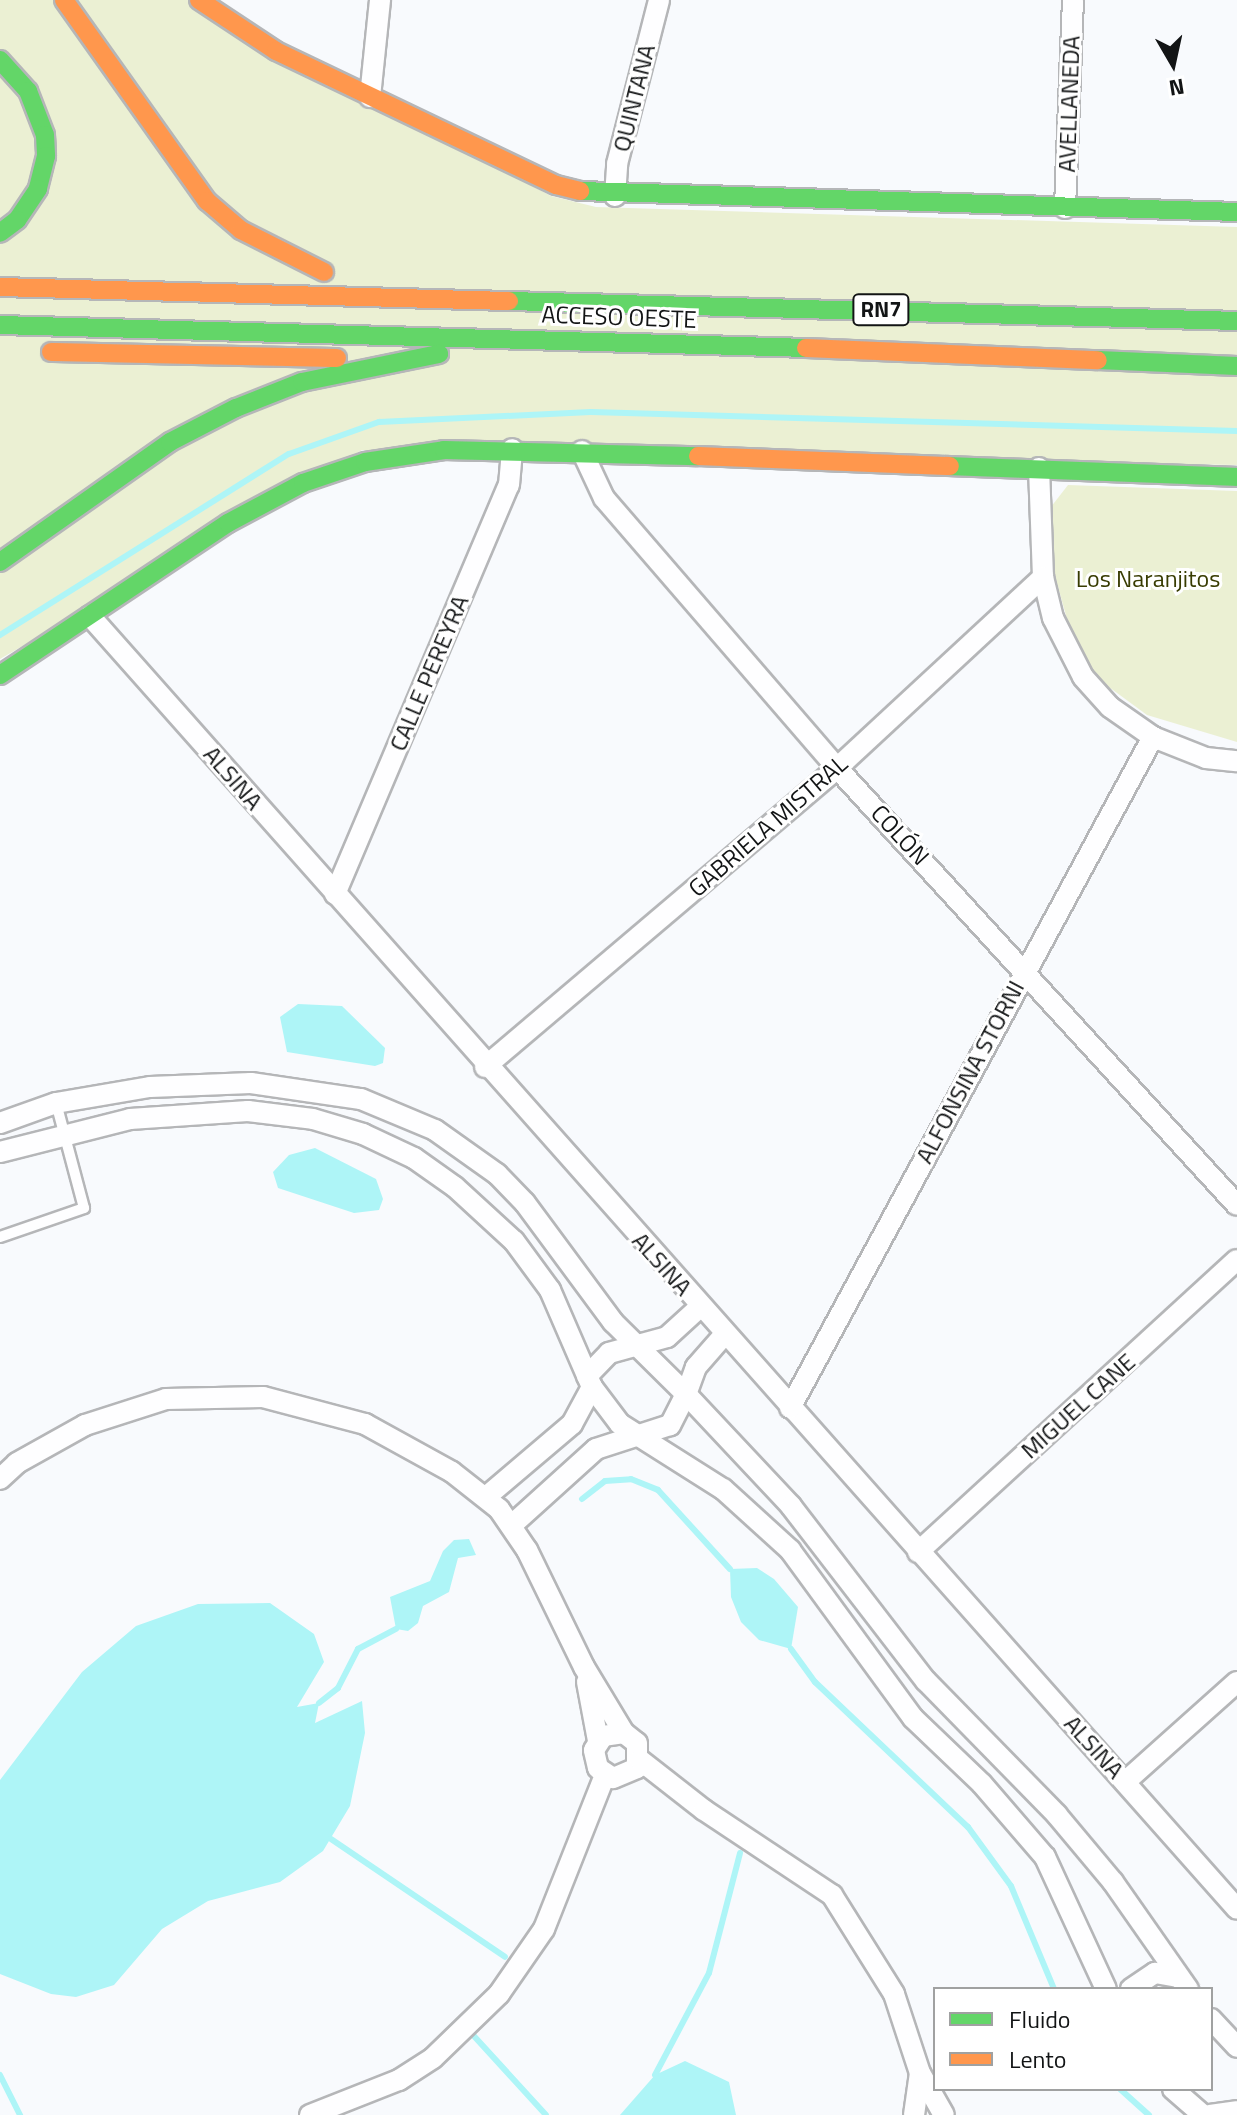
<!DOCTYPE html>
<html>
<head>
<meta charset="utf-8">
<style>
  body { margin:0 }
  #map { position:relative; width:1237px; height:2115px; overflow:hidden; background:#f8fafd; font-family:"Titillium Web",sans-serif }
  div>[style] { position:absolute }
  .green>* { inset:0; background:#ebf0d3 }
  .water>* { inset:0; background:#aef5f7 }
  .stream>* { height:6px; margin:-3px; padding:0 3px; transform-origin:3px; border-radius:3px; background:#aef5f7 }
  .roads { filter:drop-shadow(2px 0 #b5b6b8) drop-shadow(-2px 0 #b5b6b8) drop-shadow(0 2px #b5b6b8) drop-shadow(0 -2px #b5b6b8) }
  .lane>* { height:10px; margin:-5px; padding:0 5px; transform-origin:5px; border-radius:5px; background:#fefeff }
  .street>* { height:20px; margin:-10px; padding:0 10px; transform-origin:10px; border-radius:10px; background:#fefeff }
  .fast>* { height:18px; margin:-9px; padding:0 9px; transform-origin:9px; border-radius:9px; background:#63d668 }
  .slow>* { height:18px; margin:-9px; padding:0 9px; transform-origin:9px; border-radius:9px; background:#ff974d }
  span { translate:-50% -50%; white-space:nowrap; text-align:center; line-height:1.15; -webkit-text-stroke:6px #fff; paint-order:stroke }
  .shield-label span { padding:2px 6px; background:#fff; border:2px solid; border-radius:6px; -webkit-text-stroke-width:0 }
  .shield-label { font-size:22px; color:#121415; font-weight:700 }
  .street-label { font-size:24px; color:#121415 }
  .park-label { font-size:24px; color:#383c02 }
  .legend { position:absolute; left:933px; top:1987px; width:280px; height:104px; box-sizing:border-box; background:#fff; border:2px solid #a0a1a1; margin:0; padding:10px 14px; list-style:none; font-size:24px; color:#121415 }
  .legend li { display:flex; align-items:center; gap:16px; height:40px }
  .legend b { width:40px; border:2px solid #a0a1a1 }
  .north { position:absolute; left:1133px; top:24px; width:80px; height:80px; -webkit-text-stroke:6px #fff; paint-order:stroke; rotate:171deg; font-size:22px; font-weight:700; line-height:32px; text-align:center; color:#121415 }
  .north::after { content:''; display:block; margin:auto; width:28px; height:36px; background:#121415; clip-path:polygon(50% 0,100% 100%,50% 72%,0 100%) }
</style>
</head>
<body>
<div id="map">
  <div class="green">
    <div style="clip-path:polygon(0 0,188px 0,551px 196px,596px 207px,1237px 227px,1237px 465px,362px 450px,0 659px)"></div>
    <div style="clip-path:polygon(1068px 485px,1237px 491px,1237px 742px,1147px 715px,1098px 679px,1072px 637px,1055px 576px,1047px 512px)"></div>
  </div>
  <div class="water">
    <div style="clip-path:polygon(298px 1004px,342px 1006px,385px 1048px,383px 1063px,375px 1066px,287px 1052px,280px 1017px)"></div>
    <div style="clip-path:polygon(315px 1148px,376px 1179px,383px 1199px,379px 1210px,354px 1213px,278px 1188px,273px 1172px,289px 1155px)"></div>
    <div style="clip-path:polygon(469px 1539px,476px 1555px,458px 1558px,449px 1592px,423px 1606px,418px 1623px,408px 1631px,396px 1629px,390px 1597px,430px 1581px,443px 1551px,454px 1540px)"></div>
    <div style="clip-path:polygon(757px 1568px,774px 1579px,798px 1607px,791px 1649px,759px 1640px,741px 1622px,731px 1597px,730px 1569px)"></div>
    <div style="clip-path:polygon(270px 1603px,314px 1634px,324px 1662px,297px 1707px,319px 1703px,315px 1723px,362px 1701px,365px 1733px,350px 1806px,323px 1851px,280px 1882px,208px 1901px,162px 1929px,114px 1985px,76px 1997px,51px 1994px,0 1974px,0 1780px,82px 1672px,136px 1626px,198px 1604px)"></div>
    <div style="clip-path:polygon(685px 2061px,729px 2082px,736px 2115px,620px 2115px,655px 2075px)"></div>
  </div>
  <div class="stream">
    <div style="left:0;top:635px;width:341px;rotate:-32.1deg"></div>
    <div style="left:289px;top:454px;width:96px;rotate:-19.6deg"></div>
    <div style="left:379px;top:422px;width:212px;rotate:-2.7deg"></div>
    <div style="left:591px;top:412px;width:646px;rotate:1.68deg"></div>
    <div style="left:582px;top:1499px;width:29px;rotate:-38deg"></div>
    <div style="left:605px;top:1481px;width:26px;rotate:-4deg"></div>
    <div style="left:631px;top:1479px;width:29px;rotate:22deg"></div>
    <div style="left:658px;top:1490px;width:107px;rotate:47.7deg"></div>
    <div style="left:791px;top:1649px;width:41px;rotate:54deg"></div>
    <div style="left:815px;top:1682px;width:211px;rotate:43.5deg"></div>
    <div style="left:968px;top:1827px;width:73px;rotate:53.9deg"></div>
    <div style="left:1011px;top:1886px;width:112px;rotate:67.3deg"></div>
    <div style="left:319px;top:1703px;width:24px;rotate:-38deg"></div>
    <div style="left:338px;top:1688px;width:44px;rotate:-62.9deg"></div>
    <div style="left:358px;top:1649px;width:43px;rotate:-27.8deg"></div>
    <div style="left:331px;top:1839px;width:210px;rotate:34.1deg"></div>
    <div style="left:473px;top:2035px;width:108px;rotate:47.6deg"></div>
    <div style="left:0;top:2075px;width:45px;rotate:63.4deg"></div>
    <div style="left:655px;top:2075px;width:115px;rotate:-62.1deg"></div>
    <div style="left:709px;top:1973px;width:124px;rotate:-75.5deg"></div>
    <div style="left:1120px;top:2089px;width:39px;rotate:42deg"></div>
  </div>
  <div class="roads">
    <div class="lane">
      <div style="left:0;top:1237px;width:89px;rotate:-19deg"></div>
      <div style="left:84px;top:1208px;width:109px;rotate:-104.9deg"></div>
    </div>
    <div class="street">
      <div style="left:370px;top:97px;width:98px;rotate:-84.1deg"></div>
      <div style="left:615px;top:196px;width:32px;rotate:-86deg"></div>
      <div style="left:617px;top:164px;width:169px;rotate:-75.6deg"></div>
      <div style="left:1065px;top:208px;width:208px;rotate:-87.8deg"></div>
      <div style="left:582px;top:451px;width:52px;rotate:64.9deg"></div>
      <div style="left:604px;top:498px;width:357px;rotate:49.2deg"></div>
      <div style="left:837px;top:768px;width:592px;rotate:47.53deg"></div>
      <div style="left:1039px;top:468px;width:109px;rotate:87.9deg"></div>
      <div style="left:1043px;top:577px;width:42px;rotate:76.3deg"></div>
      <div style="left:1053px;top:618px;width:66px;rotate:63deg"></div>
      <div style="left:1083px;top:677px;width:40px;rotate:48deg"></div>
      <div style="left:1110px;top:707px;width:52px;rotate:34.9deg"></div>
      <div style="left:1153px;top:737px;width:57px;rotate:21.6deg"></div>
      <div style="left:1206px;top:758px;width:31px;rotate:6deg"></div>
      <div style="left:90px;top:616px;width:1728px;rotate:48.42deg"></div>
      <div style="left:335px;top:894px;width:444px;rotate:-67deg"></div>
      <div style="left:509px;top:485px;width:36px;rotate:-85deg"></div>
      <div style="left:485px;top:1067px;width:462px;rotate:-40.3deg"></div>
      <div style="left:837px;top:768px;width:281px;rotate:-42.8deg"></div>
      <div style="left:0;top:1123px;width:59px;rotate:-19.7deg"></div>
      <div style="left:56px;top:1103px;width:95px;rotate:-9.7deg"></div>
      <div style="left:150px;top:1087px;width:101px;rotate:-2.3deg"></div>
      <div style="left:251px;top:1083px;width:111px;rotate:8.3deg"></div>
      <div style="left:361px;top:1099px;width:80px;rotate:22.7deg"></div>
      <div style="left:435px;top:1130px;width:76px;rotate:35.4deg"></div>
      <div style="left:497px;top:1174px;width:40px;rotate:46deg"></div>
      <div style="left:525px;top:1203px;width:148px;rotate:53.5deg"></div>
      <div style="left:613px;top:1322px;width:103px;rotate:44.6deg"></div>
      <div style="left:686px;top:1394px;width:35px;rotate:117deg"></div>
      <div style="left:670px;top:1425px;width:78px;rotate:162deg"></div>
      <div style="left:596px;top:1449px;width:113px;rotate:137.9deg"></div>
      <div style="left:0;top:1152px;width:134px;rotate:-14.2deg"></div>
      <div style="left:130px;top:1119px;width:118px;rotate:-3.9deg"></div>
      <div style="left:248px;top:1111px;width:65px;rotate:7deg"></div>
      <div style="left:313px;top:1119px;width:52px;rotate:16.7deg"></div>
      <div style="left:363px;top:1134px;width:56px;rotate:25.2deg"></div>
      <div style="left:414px;top:1158px;width:50px;rotate:35.3deg"></div>
      <div style="left:455px;top:1187px;width:80px;rotate:42.5deg"></div>
      <div style="left:514px;top:1241px;width:61px;rotate:53.7deg"></div>
      <div style="left:550px;top:1290px;width:106px;rotate:66.6deg"></div>
      <div style="left:592px;top:1387px;width:42px;rotate:118.4deg"></div>
      <div style="left:572px;top:1424px;width:113px;rotate:139.7deg"></div>
      <div style="left:724px;top:1335px;width:43px;rotate:131.2deg"></div>
      <div style="left:696px;top:1367px;width:29px;rotate:110deg"></div>
      <div style="left:686px;top:1394px;width:154px;rotate:46.8deg"></div>
      <div style="left:791px;top:1506px;width:221px;rotate:52.4deg"></div>
      <div style="left:926px;top:1681px;width:187px;rotate:45.6deg"></div>
      <div style="left:1057px;top:1815px;width:87px;rotate:50.1deg"></div>
      <div style="left:1113px;top:1882px;width:131px;rotate:55deg"></div>
      <div style="left:587px;top:1376px;width:32px;rotate:-46deg"></div>
      <div style="left:609px;top:1353px;width:60px;rotate:-15.4deg"></div>
      <div style="left:667px;top:1337px;width:45px;rotate:-42.3deg"></div>
      <div style="left:592px;top:1387px;width:46px;rotate:52.9deg"></div>
      <div style="left:620px;top:1424px;width:122px;rotate:32.3deg"></div>
      <div style="left:723px;top:1489px;width:91px;rotate:42.3deg"></div>
      <div style="left:790px;top:1550px;width:208px;rotate:53.8deg"></div>
      <div style="left:913px;top:1718px;width:95px;rotate:43.7deg"></div>
      <div style="left:982px;top:1784px;width:96px;rotate:49.2deg"></div>
      <div style="left:1045px;top:1857px;width:145px;rotate:65.2deg"></div>
      <div style="left:790px;top:1408px;width:763px;rotate:-61.59deg"></div>
      <div style="left:0;top:1479px;width:23px;rotate:-43deg"></div>
      <div style="left:17px;top:1463px;width:78px;rotate:-29.2deg"></div>
      <div style="left:85px;top:1425px;width:85px;rotate:-17.8deg"></div>
      <div style="left:166px;top:1399px;width:97px;rotate:-1.2deg"></div>
      <div style="left:263px;top:1397px;width:106px;rotate:14.8deg"></div>
      <div style="left:365px;top:1424px;width:99px;rotate:28.9deg"></div>
      <div style="left:452px;top:1472px;width:60px;rotate:38.2deg"></div>
      <div style="left:499px;top:1509px;width:50px;rotate:55.7deg"></div>
      <div style="left:527px;top:1550px;width:130px;rotate:64deg"></div>
      <div style="left:584px;top:1667px;width:77px;rotate:58.8deg"></div>
      <div style="left:624px;top:1733px;width:16px;rotate:38deg"></div>
      <div style="left:637px;top:1743px;width:25px;rotate:90deg"></div>
      <div style="left:637px;top:1768px;width:26px;rotate:157deg"></div>
      <div style="left:613px;top:1778px;width:18px;rotate:-146deg"></div>
      <div style="left:598px;top:1768px;width:18px;rotate:-103deg"></div>
      <div style="left:594px;top:1750px;width:17px;rotate:-57deg"></div>
      <div style="left:603px;top:1736px;width:21px;rotate:-8deg"></div>
      <div style="left:918px;top:1552px;width:432px;rotate:-42.5deg"></div>
      <div style="left:587px;top:1682px;width:60px;rotate:79.4deg"></div>
      <div style="left:640px;top:1760px;width:81px;rotate:38deg"></div>
      <div style="left:704px;top:1810px;width:154px;rotate:33.6deg"></div>
      <div style="left:832px;top:1895px;width:117px;rotate:57.9deg"></div>
      <div style="left:894px;top:1994px;width:83px;rotate:71.8deg"></div>
      <div style="left:920px;top:2073px;width:48px;rotate:60.3deg"></div>
      <div style="left:1125px;top:1782px;width:150px;rotate:-41.8deg"></div>
      <div style="left:1131px;top:1989px;width:29px;rotate:-34deg"></div>
      <div style="left:1155px;top:1973px;width:23px;rotate:10deg"></div>
      <div style="left:1211px;top:2019px;width:38px;rotate:47deg"></div>
      <div style="left:1173px;top:2089px;width:40px;rotate:41deg"></div>
      <div style="left:310px;top:2115px;width:96px;rotate:-21.5deg"></div>
      <div style="left:399px;top:2080px;width:40px;rotate:-32.9deg"></div>
      <div style="left:433px;top:2058px;width:92px;rotate:-44.1deg"></div>
      <div style="left:499px;top:1994px;width:79px;rotate:-55.3deg"></div>
      <div style="left:544px;top:1929px;width:166px;rotate:-68.4deg"></div>
      <div style="left:914px;top:2115px;width:42px;rotate:-81.9deg"></div>
      <div style="left:1210px;top:2115px;width:27px;rotate:-8deg"></div>
    </div>
    <div class="fast">
      <div style="left:0;top:60px;width:42px;rotate:47.9deg"></div>
      <div style="left:28px;top:91px;width:47px;rotate:68.9deg"></div>
      <div style="left:45px;top:135px;width:21px;rotate:87deg"></div>
      <div style="left:46px;top:156px;width:34px;rotate:104deg"></div>
      <div style="left:38px;top:189px;width:37px;rotate:124deg"></div>
      <div style="left:17px;top:220px;width:21px;rotate:143deg"></div>
      <div style="left:580px;top:191px;width:657px;rotate:1.83deg"></div>
      <div style="left:509px;top:301px;width:728px;rotate:1.57deg"></div>
      <div style="left:0;top:325px;width:806px;rotate:1.63deg"></div>
      <div style="left:1098px;top:360px;width:139px;rotate:2.5deg"></div>
      <div style="left:950px;top:466px;width:287px;rotate:2.2deg"></div>
      <div style="left:0;top:562px;width:208px;rotate:-35.2deg"></div>
      <div style="left:170px;top:442px;width:74px;rotate:-27.3deg"></div>
      <div style="left:236px;top:408px;width:71px;rotate:-21.5deg"></div>
      <div style="left:302px;top:382px;width:140px;rotate:-11.6deg"></div>
      <div style="left:0;top:675px;width:274px;rotate:-33.7deg"></div>
      <div style="left:228px;top:523px;width:85px;rotate:-28.1deg"></div>
      <div style="left:303px;top:483px;width:65px;rotate:-18.7deg"></div>
      <div style="left:365px;top:462px;width:80px;rotate:-8.6deg"></div>
      <div style="left:444px;top:450px;width:254px;rotate:1.4deg"></div>
    </div>
    <div class="slow">
      <div style="left:64px;top:0;width:247px;rotate:54.6deg"></div>
      <div style="left:207px;top:201px;width:45px;rotate:40.5deg"></div>
      <div style="left:241px;top:230px;width:93px;rotate:26.8deg"></div>
      <div style="left:199px;top:0;width:92px;rotate:33.5deg"></div>
      <div style="left:276px;top:51px;width:310px;rotate:25.6deg"></div>
      <div style="left:556px;top:185px;width:25px;rotate:14deg"></div>
      <div style="left:0;top:287px;width:509px;rotate:1.58deg"></div>
      <div style="left:806px;top:348px;width:292px;rotate:2.4deg"></div>
      <div style="left:51px;top:352px;width:286px;rotate:1.2deg"></div>
      <div style="left:698px;top:456px;width:252px;rotate:2.3deg"></div>
    </div>
  </div>
  <div class="shield-label">
    <span style="left:881px;top:310px">RN7</span>
  </div>
  <div class="street-label">
    <span style="left:634px;top:98px;rotate:-76deg">QUINTANA</span>
    <span style="left:1069px;top:104px;rotate:-88deg">AVELLANEDA</span>
    <span style="left:619px;top:317px;rotate:2deg">ACCESO OESTE</span>
    <span style="left:429px;top:673px;rotate:-67deg">CALLE PEREYRA</span>
    <span style="left:233px;top:778px;rotate:49deg">ALSINA</span>
    <span style="left:768px;top:826px;rotate:-41deg">GABRIELA MISTRAL</span>
    <span style="left:900px;top:835px;rotate:47deg">COLÓN</span>
    <span style="left:970px;top:1072px;rotate:-62deg">ALFONSINA STORNI</span>
    <span style="left:662px;top:1264px;rotate:48deg">ALSINA</span>
    <span style="left:1078px;top:1406px;rotate:-42deg">MIGUEL CANE</span>
    <span style="left:1094px;top:1747px;rotate:48deg">ALSINA</span>
  </div>
  <div class="park-label">
    <span style="left:1148px;top:579px">Los Naranjitos</span>
  </div>
  <ul class="legend">
  <li><b style="height:10px;background:#63d668"></b>Fluido</li>
  <li><b style="height:10px;background:#ff974d"></b>Lento</li>
  </ul>
  <div class="north">N</div>
</div>
</body>
</html>
